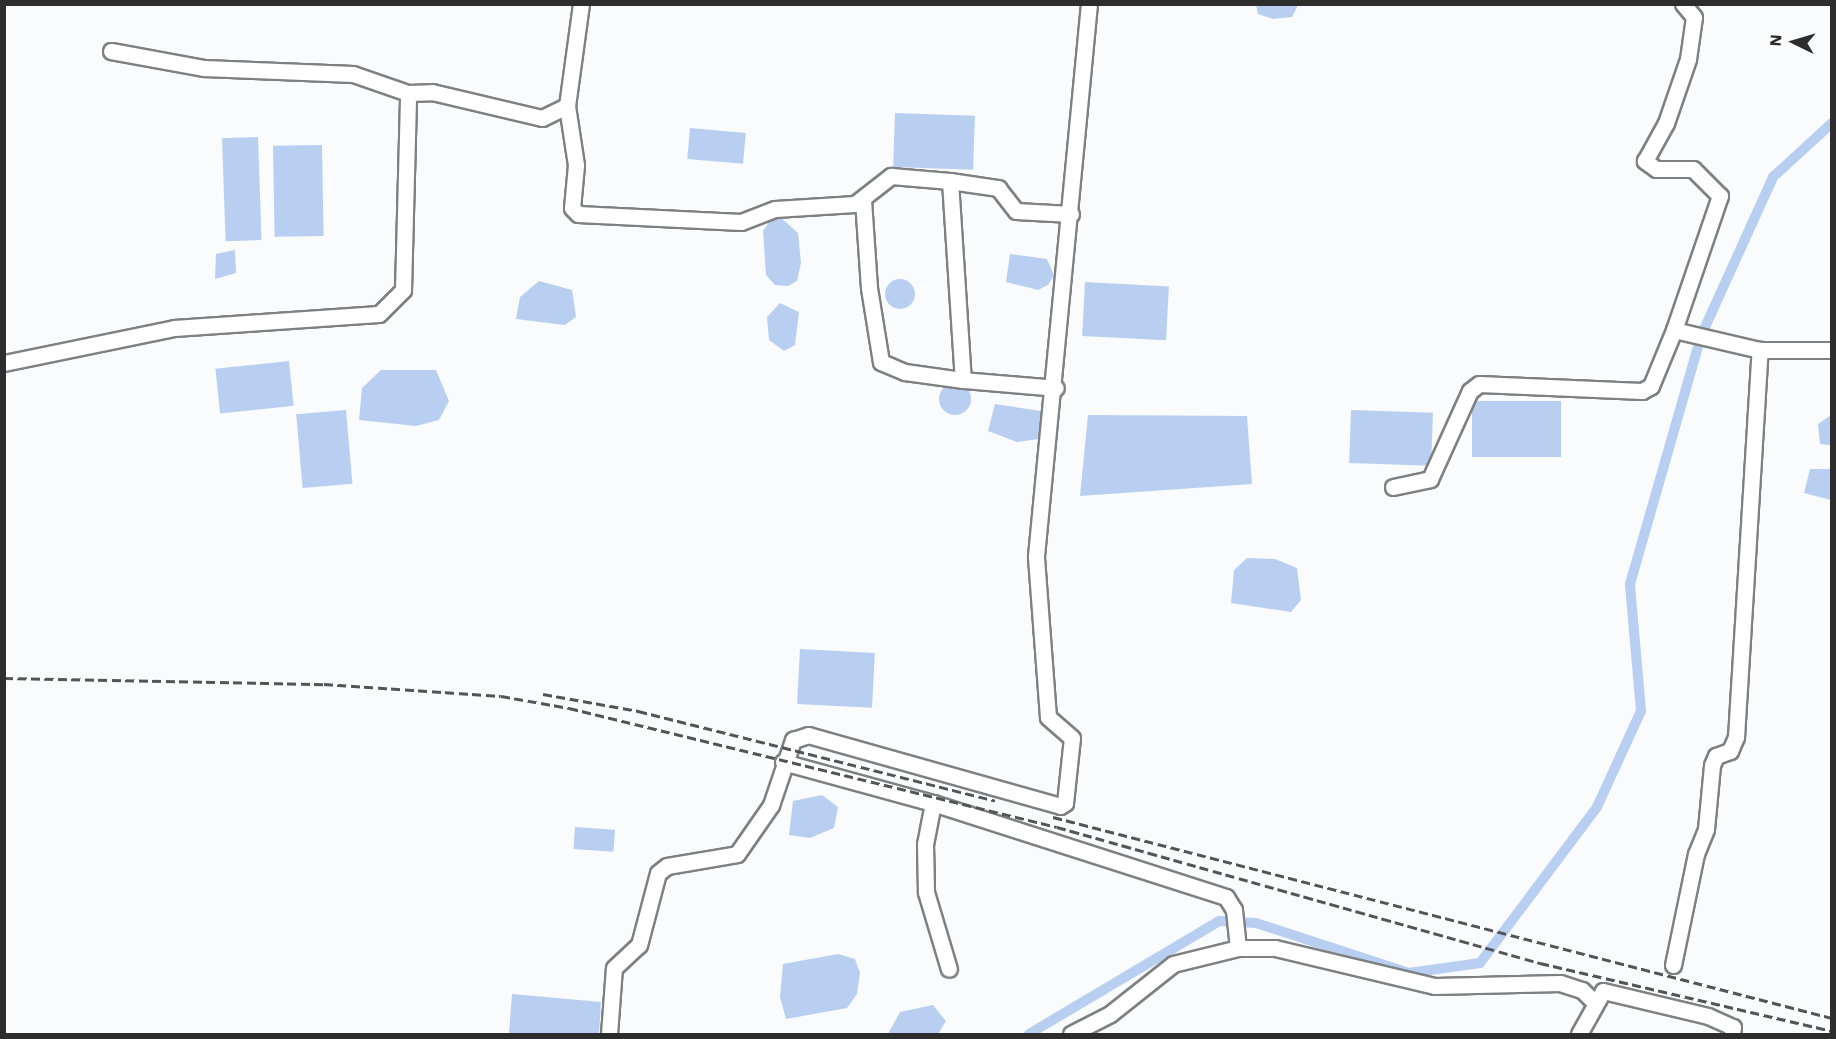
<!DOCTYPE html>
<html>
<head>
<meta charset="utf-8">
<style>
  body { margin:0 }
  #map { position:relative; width:1836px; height:1039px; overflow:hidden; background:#f9fbfc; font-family:"Work Sans",sans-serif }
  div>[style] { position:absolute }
  .water>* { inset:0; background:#b9cff1; transform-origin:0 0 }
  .round { border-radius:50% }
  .canal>* { height:10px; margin:-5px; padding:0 5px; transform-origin:5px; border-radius:5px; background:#b9cff1 }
  .roads { filter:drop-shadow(2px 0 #7f8081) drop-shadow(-2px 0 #7f8081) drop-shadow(0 2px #7f8081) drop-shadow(0 -2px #7f8081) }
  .minor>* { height:15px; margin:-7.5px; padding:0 7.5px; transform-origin:7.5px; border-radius:7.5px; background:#fff }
  .rail>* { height:3px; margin-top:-1.5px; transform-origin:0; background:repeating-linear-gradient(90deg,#535455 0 9px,transparent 0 13.5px) }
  span { translate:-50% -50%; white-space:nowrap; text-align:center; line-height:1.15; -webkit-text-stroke:5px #fff; paint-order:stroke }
  .frame { position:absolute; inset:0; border:6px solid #2d2d2e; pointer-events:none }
  .north { position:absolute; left:1764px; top:12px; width:60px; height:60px; -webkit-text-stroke:4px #fff; paint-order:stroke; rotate:275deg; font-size:16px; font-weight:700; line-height:24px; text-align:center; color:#2d2d2e }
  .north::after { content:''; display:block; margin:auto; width:21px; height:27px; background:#2d2d2e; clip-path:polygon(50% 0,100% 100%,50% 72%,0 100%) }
</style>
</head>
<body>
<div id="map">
  <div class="water">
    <div style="clip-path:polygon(1256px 5px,1297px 5px,1297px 7px,1292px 17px,1273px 19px,1258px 14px)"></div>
    <div style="left:895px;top:113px;width:80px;height:54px;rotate:2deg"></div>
    <div style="left:690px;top:128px;width:56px;height:31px;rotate:5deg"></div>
    <div style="left:258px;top:137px;width:103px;height:36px;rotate:88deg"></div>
    <div style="left:322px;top:145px;width:91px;height:49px;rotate:89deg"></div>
    <div style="clip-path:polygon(780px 217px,798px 233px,801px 263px,797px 281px,788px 286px,775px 285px,766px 275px,763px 231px,772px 218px)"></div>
    <div style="clip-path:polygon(235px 250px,236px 273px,215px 279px,216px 254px)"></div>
    <div style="clip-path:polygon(1010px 254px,1047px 259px,1054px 275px,1048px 285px,1038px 290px,1006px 282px)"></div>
    <div class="round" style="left:885px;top:279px;width:30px;height:30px"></div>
    <div style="clip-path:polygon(539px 281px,572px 290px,576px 317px,565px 325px,516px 319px,520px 297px)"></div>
    <div style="left:1085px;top:282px;width:84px;height:54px;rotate:3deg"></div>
    <div style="clip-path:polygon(780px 303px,799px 312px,795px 345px,784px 351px,769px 340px,767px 317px)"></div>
    <div style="left:289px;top:361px;width:45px;height:74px;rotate:84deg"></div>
    <div style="clip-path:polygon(381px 370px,436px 370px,449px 401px,439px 420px,416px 426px,359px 420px,362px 388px)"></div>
    <div class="round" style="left:939px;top:383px;width:32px;height:32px"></div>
    <div style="left:1472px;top:401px;width:89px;height:56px"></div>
    <div style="clip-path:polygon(995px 404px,1041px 411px,1039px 439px,1017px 442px,988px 431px)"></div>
    <div style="left:346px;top:410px;width:74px;height:50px;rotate:85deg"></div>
    <div style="left:1351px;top:410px;width:82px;height:53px;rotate:2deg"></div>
    <div style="clip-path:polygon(1088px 415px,1247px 416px,1252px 484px,1080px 496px)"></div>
    <div style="clip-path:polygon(1831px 415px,1831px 445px,1820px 444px,1818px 424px)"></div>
    <div style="clip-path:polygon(1810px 469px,1831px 469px,1831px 500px,1804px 493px)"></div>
    <div style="clip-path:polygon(1247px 558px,1275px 559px,1297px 568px,1301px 600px,1291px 612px,1231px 603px,1234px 570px)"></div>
    <div style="left:800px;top:649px;width:75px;height:55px;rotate:3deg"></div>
    <div style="clip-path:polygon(822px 795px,838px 807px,834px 828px,810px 838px,789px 835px,793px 801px)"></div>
    <div style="left:575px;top:827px;width:40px;height:22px;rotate:4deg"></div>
    <div style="clip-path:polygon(838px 954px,855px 959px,860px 973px,857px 994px,847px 1008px,786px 1019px,780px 997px,783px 964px)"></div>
    <div style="clip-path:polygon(512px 994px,601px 1002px,599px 1034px,509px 1034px)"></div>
    <div style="clip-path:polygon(933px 1005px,946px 1021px,938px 1034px,888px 1034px,900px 1012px)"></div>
  </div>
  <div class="canal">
    <div style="left:1029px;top:1034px;width:221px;rotate:-30.7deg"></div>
    <div style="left:1219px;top:921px;width:37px;rotate:3deg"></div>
    <div style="left:1256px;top:923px;width:161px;rotate:18.1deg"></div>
    <div style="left:1409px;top:973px;width:72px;rotate:-8deg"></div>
    <div style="left:1480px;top:963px;width:195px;rotate:-53.1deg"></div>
    <div style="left:1597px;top:807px;width:106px;rotate:-65.4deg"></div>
    <div style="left:1641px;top:711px;width:127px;rotate:-95deg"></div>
    <div style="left:1630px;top:584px;width:258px;rotate:-74deg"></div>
    <div style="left:1701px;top:336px;width:175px;rotate:-65.6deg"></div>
    <div style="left:1773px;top:177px;width:80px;rotate:-42.5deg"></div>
  </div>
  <div class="roads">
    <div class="minor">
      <div style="left:111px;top:51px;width:95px;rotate:10.4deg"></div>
      <div style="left:204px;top:68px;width:149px;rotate:2.3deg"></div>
      <div style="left:353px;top:74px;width:58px;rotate:19.1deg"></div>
      <div style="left:408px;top:93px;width:24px;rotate:-2deg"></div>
      <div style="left:432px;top:92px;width:113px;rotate:13.3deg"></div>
      <div style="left:542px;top:118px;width:28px;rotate:-26deg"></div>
      <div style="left:567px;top:106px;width:103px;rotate:-82.2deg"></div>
      <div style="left:567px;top:106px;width:60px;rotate:81.3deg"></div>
      <div style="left:576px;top:165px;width:43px;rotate:95.3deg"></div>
      <div style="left:572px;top:208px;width:8px;rotate:45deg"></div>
      <div style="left:578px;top:214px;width:163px;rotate:2.8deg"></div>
      <div style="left:741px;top:222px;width:36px;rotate:-21deg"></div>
      <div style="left:775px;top:209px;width:80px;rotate:-3.6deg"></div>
      <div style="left:855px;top:204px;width:46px;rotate:-37.9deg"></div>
      <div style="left:891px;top:176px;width:59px;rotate:4.8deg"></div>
      <div style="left:950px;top:181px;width:199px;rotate:86.3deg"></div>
      <div style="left:963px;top:380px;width:93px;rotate:4.9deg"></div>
      <div style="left:950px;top:181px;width:49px;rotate:8.3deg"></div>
      <div style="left:998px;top:188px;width:29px;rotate:52deg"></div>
      <div style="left:1016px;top:211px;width:55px;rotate:3.1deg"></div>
      <div style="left:863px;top:200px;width:88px;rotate:86.1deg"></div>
      <div style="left:869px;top:288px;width:75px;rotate:80.8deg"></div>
      <div style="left:881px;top:362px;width:26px;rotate:23deg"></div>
      <div style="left:905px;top:372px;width:59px;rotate:7.9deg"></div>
      <div style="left:1674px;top:330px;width:142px;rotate:-71.1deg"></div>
      <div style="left:1720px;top:196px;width:38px;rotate:-135deg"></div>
      <div style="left:1693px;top:169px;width:37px;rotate:180deg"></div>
      <div style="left:1656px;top:169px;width:14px;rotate:-144deg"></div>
      <div style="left:1645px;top:161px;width:43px;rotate:-61.1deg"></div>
      <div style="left:1666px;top:123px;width:68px;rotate:-71deg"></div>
      <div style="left:1688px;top:59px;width:42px;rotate:-81.9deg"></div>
      <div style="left:1694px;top:17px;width:17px;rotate:-130deg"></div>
      <div style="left:4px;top:363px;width:174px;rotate:-11.6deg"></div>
      <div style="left:174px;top:328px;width:205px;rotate:-3.9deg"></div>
      <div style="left:379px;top:314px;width:34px;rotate:-45deg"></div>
      <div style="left:403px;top:290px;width:197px;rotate:-88.5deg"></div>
      <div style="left:1393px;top:487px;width:38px;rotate:-12deg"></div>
      <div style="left:1430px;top:479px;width:97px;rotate:-65.6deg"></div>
      <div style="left:1470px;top:391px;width:11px;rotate:-38deg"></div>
      <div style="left:1479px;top:384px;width:163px;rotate:2.5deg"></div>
      <div style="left:1642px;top:391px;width:10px;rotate:-29deg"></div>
      <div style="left:1651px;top:386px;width:61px;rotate:-67.7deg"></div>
      <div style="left:1674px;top:330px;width:88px;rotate:13.1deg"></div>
      <div style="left:783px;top:762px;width:156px;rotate:15.3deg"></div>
      <div style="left:933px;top:803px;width:42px;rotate:101deg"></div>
      <div style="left:925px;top:844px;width:48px;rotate:88.8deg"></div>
      <div style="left:926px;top:892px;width:80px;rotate:73.4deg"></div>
      <div style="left:933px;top:803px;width:308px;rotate:17.8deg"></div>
      <div style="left:1226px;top:897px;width:15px;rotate:58deg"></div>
      <div style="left:1234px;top:910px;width:38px;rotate:84deg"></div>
      <div style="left:1673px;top:965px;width:113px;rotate:-78.3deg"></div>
      <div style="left:1696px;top:854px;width:27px;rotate:-68deg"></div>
      <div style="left:1706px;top:829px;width:64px;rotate:-84.6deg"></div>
      <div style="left:1712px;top:765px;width:10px;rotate:-66deg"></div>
      <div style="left:1716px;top:756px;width:15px;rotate:-20deg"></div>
      <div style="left:1730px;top:751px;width:15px;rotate:-67deg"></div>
      <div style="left:1736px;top:737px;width:388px;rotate:-86.5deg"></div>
      <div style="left:1760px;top:350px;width:72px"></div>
      <div style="left:609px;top:1034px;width:66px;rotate:-85.7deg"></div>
      <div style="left:614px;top:968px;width:34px;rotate:-43deg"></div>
      <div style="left:639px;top:945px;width:74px;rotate:-75.2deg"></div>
      <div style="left:658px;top:873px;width:11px;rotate:-38deg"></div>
      <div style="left:667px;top:866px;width:71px;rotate:-9.7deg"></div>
      <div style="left:737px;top:854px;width:60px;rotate:-55.2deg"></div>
      <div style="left:771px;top:805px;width:69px;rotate:-71.3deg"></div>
      <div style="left:793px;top:740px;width:16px;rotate:-18deg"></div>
      <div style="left:808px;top:735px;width:262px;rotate:15.7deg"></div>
      <div style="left:1060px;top:806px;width:6px;rotate:-31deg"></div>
      <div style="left:1065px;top:803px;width:65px;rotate:-83.9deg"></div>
      <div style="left:1072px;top:738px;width:32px;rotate:-139deg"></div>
      <div style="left:1048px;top:717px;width:161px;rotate:-94.3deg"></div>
      <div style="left:1036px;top:556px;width:555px;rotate:-84.52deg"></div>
      <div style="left:1071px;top:1034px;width:44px;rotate:-27.1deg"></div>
      <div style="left:1110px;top:1014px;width:80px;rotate:-38.4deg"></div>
      <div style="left:1173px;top:964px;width:67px;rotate:-13.8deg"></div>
      <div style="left:1238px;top:948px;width:37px"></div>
      <div style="left:1275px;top:948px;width:164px;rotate:13.4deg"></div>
      <div style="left:1435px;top:986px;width:125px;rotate:-1.4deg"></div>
      <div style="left:1560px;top:983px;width:23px;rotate:18deg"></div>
      <div style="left:1582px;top:990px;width:18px;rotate:45deg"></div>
      <div style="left:1579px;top:1034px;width:49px;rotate:-60.8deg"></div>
      <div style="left:1603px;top:991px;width:108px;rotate:13.4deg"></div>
      <div style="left:1708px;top:1016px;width:27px;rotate:24deg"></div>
      <div style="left:1733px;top:1027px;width:7px;rotate:98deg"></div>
    </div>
  </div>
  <div class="rail">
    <div style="left:4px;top:678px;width:320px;rotate:1.1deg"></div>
    <div style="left:324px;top:684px;width:177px;rotate:3.9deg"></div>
    <div style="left:501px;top:696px;width:69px;rotate:10deg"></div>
    <div style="left:569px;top:708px;width:502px;rotate:13.7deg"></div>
    <div style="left:1057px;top:827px;width:502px;rotate:15.73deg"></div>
    <div style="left:1540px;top:963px;width:300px;rotate:13.1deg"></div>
    <div style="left:543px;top:694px;width:97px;rotate:10.1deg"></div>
    <div style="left:638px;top:711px;width:368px;rotate:14.1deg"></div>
    <div style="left:1053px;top:817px;width:805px;rotate:14.47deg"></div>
  </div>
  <div class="frame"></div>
  <div class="north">N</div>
</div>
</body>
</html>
